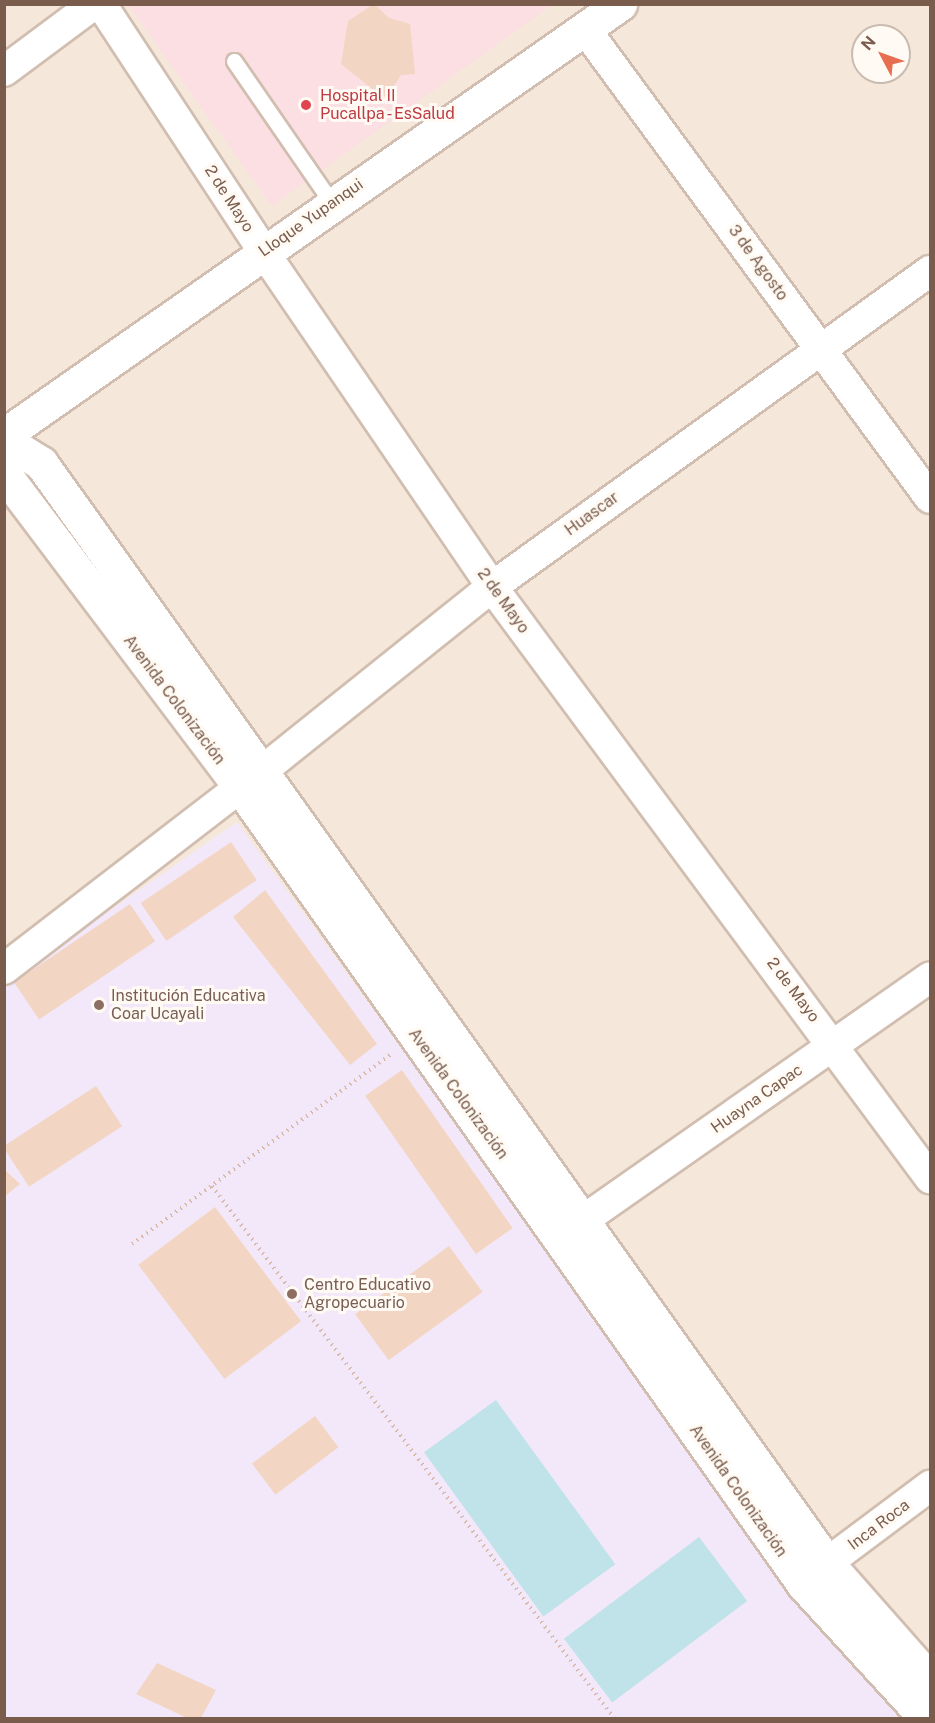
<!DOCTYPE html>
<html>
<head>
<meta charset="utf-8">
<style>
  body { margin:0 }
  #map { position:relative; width:935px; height:1723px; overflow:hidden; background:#fdf6ec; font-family:"Public Sans",sans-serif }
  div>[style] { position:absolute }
  .residential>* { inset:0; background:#f5e8da }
  .education>* { inset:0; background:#f3e8fa }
  .medical>* { inset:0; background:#fbdfe3 }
  .water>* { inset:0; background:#bfe3e8; transform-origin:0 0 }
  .building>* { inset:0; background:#f3d5c3; transform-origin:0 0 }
  .path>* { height:4px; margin-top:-2px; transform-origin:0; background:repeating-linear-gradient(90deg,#d9b8a5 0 1.5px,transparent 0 6px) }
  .roads { filter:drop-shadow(2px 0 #d1beb0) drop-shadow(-2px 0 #d1beb0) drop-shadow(0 2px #d1beb0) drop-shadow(0 -2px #d1beb0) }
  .lane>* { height:15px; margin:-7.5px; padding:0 7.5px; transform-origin:7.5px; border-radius:7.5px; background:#fff }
  .street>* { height:30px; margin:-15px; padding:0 15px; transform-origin:15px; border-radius:15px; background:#fff }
  .secondary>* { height:33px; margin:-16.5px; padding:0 16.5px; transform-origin:16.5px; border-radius:16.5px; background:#fff }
  .dots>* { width:16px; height:16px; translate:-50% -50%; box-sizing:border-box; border:3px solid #fffaf3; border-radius:50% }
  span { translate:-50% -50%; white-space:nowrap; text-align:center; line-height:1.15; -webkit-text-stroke:6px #fffaf3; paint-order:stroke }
  .health-label { font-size:16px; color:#be3a42 }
  .left { translate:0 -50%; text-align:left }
  .street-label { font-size:16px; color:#7a5c4d }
  .education-label { font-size:16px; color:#785e54 }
  .frame { position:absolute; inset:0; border:6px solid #7a5c4d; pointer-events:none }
  .north { position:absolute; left:851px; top:24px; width:60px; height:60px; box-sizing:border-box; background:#fffaf3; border:2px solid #cabbb1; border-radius:50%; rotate:311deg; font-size:16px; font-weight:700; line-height:24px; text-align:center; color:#7a5c4d }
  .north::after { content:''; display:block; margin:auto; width:21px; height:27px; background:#e76f51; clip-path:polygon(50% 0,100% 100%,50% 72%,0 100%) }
</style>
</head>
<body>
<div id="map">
  <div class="residential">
    <div style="clip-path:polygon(evenodd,5px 5px,930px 5px,930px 1718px,5px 1718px,5px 5px,863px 36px,899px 36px,899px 72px,863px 72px,863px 36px)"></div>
  </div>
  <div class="education">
    <div style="clip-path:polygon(237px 822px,805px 1604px,907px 1718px,5px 1718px,4px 984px)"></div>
  </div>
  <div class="medical">
    <div style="clip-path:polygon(128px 5px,552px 5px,272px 206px)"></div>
  </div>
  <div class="water">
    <div style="left:496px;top:1400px;width:203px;height:89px;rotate:54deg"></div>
    <div style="left:699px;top:1537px;width:80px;height:169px;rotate:53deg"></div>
  </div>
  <div class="building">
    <div style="clip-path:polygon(374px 4px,389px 18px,410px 24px,415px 74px,401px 75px,385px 99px,341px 64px,348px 21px)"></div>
    <div style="left:231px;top:842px;width:46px;height:109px;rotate:56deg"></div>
    <div style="clip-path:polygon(265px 890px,377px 1044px,350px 1065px,233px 917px)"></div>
    <div style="left:130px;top:904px;width:45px;height:140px;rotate:56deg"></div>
    <div style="left:402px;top:1070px;width:193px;height:45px;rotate:55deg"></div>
    <div style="left:96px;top:1086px;width:48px;height:111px;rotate:57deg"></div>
    <div style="clip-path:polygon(4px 1169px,20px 1184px,4px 1197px)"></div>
    <div style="left:215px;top:1207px;width:143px;height:96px;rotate:53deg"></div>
    <div style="left:449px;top:1246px;width:57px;height:116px;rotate:54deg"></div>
    <div style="left:315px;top:1416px;width:39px;height:79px;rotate:53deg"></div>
    <div style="clip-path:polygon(157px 1663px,216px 1690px,201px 1718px,187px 1718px,136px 1694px)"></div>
  </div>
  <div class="path">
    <div style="left:212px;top:1186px;width:667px;rotate:52.92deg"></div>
    <div style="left:132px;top:1244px;width:323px;rotate:-36.2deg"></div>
  </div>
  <div class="roads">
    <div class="lane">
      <div style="left:234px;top:61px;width:173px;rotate:55.4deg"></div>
    </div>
    <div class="street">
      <div style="left:101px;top:4px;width:295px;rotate:56.7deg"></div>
      <div style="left:263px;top:251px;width:407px;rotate:55.7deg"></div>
      <div style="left:492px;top:587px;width:736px;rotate:53.46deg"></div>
      <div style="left:585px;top:29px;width:582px;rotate:53.66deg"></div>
      <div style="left:4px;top:71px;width:112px;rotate:-36.7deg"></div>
      <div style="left:262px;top:771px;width:295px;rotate:-38.7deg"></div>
      <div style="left:492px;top:587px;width:540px;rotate:-35.81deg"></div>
      <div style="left:4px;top:969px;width:298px;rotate:-37.6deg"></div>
      <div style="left:582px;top:1221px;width:425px;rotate:-35deg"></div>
      <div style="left:827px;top:1563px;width:129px;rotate:-36.8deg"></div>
    </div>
    <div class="secondary">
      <div style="left:4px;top:435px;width:752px;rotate:-34.98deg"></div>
      <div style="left:4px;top:440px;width:44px;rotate:31.9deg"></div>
      <div style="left:41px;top:463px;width:1352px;rotate:54.45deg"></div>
      <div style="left:827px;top:1563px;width:156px;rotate:48.6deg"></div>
      <div style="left:4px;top:460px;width:19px;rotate:78deg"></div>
      <div style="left:8px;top:479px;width:386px;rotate:53deg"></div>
      <div style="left:240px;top:787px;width:977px;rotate:54.75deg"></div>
      <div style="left:804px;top:1585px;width:180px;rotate:47.5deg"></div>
    </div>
  </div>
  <div class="dots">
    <div style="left:306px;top:105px;background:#e0444e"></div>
    <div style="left:99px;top:1005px;background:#8d6e63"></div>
    <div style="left:292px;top:1294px;background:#8d6e63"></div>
  </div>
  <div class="health-label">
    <span class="left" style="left:320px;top:105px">Hospital II<br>Pucallpa - EsSalud</span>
  </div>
  <div class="street-label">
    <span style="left:229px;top:199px;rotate:57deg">2 de Mayo</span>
    <span style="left:311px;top:218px;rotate:-35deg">Lloque Yupanqui</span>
    <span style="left:758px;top:263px;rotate:54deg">3 de Agosto</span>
    <span style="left:592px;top:514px;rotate:-36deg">Huascar</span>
    <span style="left:503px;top:601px;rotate:54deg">2 de Mayo</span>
    <span style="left:174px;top:700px;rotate:53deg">Avenida Colonización</span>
    <span style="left:793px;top:990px;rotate:53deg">2 de Mayo</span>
    <span style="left:458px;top:1094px;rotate:54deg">Avenida Colonización</span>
    <span style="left:757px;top:1099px;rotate:-35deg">Huayna Capac</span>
    <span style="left:738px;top:1491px;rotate:55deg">Avenida Colonización</span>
    <span style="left:879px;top:1525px;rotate:-37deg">Inca Roca</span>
  </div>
  <div class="education-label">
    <span class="left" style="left:111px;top:1005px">Institución Educativa<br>Coar Ucayali</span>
    <span class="left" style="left:304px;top:1294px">Centro Educativo<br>Agropecuario</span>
  </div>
  <div class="frame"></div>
  <div class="north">N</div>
</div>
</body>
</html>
